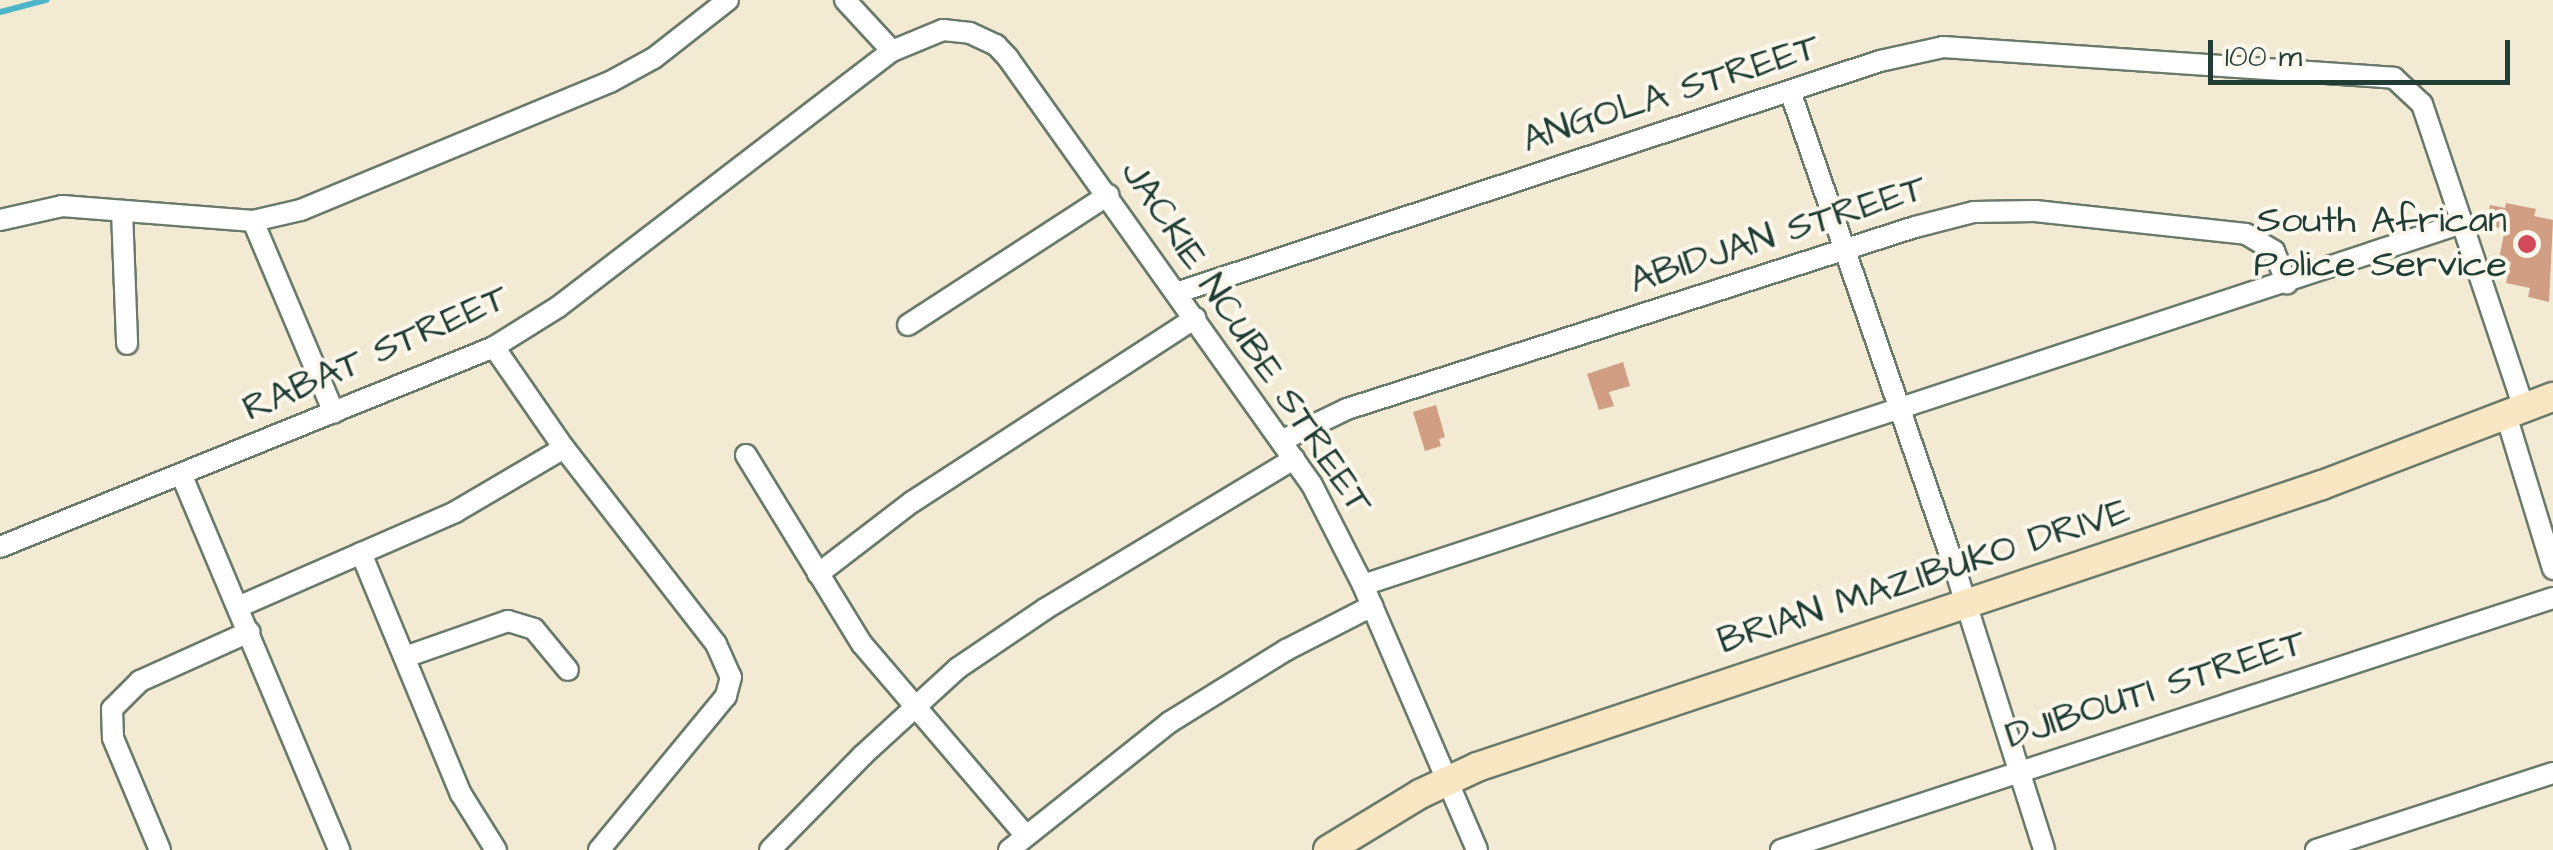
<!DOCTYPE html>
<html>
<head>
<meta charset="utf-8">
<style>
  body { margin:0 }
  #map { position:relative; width:2553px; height:850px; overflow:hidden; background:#f2ead2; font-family:"Architects Daughter",sans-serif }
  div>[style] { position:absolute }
  .stream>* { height:6px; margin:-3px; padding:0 3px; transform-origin:3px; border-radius:3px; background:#4cb5ca }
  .building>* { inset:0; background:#d19e83 }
  .roads { filter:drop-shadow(2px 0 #697a6b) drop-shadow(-2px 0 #697a6b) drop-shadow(0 2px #697a6b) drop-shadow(0 -2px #697a6b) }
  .street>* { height:20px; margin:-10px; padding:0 10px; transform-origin:10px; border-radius:10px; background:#fff }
  .secondary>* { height:28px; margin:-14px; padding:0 14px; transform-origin:14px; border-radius:14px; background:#f9e7c3 }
  .dots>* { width:28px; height:28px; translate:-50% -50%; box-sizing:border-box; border:5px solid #fbf7ec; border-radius:50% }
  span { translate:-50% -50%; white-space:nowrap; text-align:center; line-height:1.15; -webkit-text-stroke:8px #fbf7ec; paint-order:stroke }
  .street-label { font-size:38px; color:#1f3d34 }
  .poi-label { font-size:38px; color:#1f3d34 }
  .right { translate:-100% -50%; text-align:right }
  .scale { position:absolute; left:2208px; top:40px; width:302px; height:45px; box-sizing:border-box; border:5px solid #1f3d34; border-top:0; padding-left:12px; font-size:30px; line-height:35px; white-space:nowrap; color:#1f3d34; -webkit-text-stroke:8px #fbf7ec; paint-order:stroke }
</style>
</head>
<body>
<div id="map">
  <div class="stream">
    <div style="left:0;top:12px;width:48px;rotate:-14.6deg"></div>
  </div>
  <div class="building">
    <div style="clip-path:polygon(2506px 203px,2536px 209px,2534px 216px,2553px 220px,2549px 302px,2528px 297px,2530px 288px,2506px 283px,2511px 262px,2499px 259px,2505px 229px,2485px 225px,2490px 205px,2505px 208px)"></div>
    <div style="clip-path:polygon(1623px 362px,1630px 386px,1609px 392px,1614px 406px,1599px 410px,1587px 374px)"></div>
    <div style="clip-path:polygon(1436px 405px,1445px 437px,1439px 439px,1441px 446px,1425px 451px,1413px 412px)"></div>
  </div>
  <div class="roads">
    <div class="street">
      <div style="left:845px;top:0;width:69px;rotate:47.3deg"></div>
      <div style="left:1790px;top:91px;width:512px;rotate:70.96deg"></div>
      <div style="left:1957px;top:575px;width:288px;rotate:72.4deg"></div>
      <div style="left:122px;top:211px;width:133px;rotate:87.8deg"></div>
      <div style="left:0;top:220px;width:64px;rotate:-12.7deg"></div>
      <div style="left:62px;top:206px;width:192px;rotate:4.5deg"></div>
      <div style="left:253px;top:221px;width:49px;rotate:-12.9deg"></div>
      <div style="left:301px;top:210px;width:334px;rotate:-22.5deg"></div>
      <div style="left:610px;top:82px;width:50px;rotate:-28.6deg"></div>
      <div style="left:654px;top:58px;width:94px;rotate:-38.1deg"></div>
      <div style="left:253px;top:221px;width:208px;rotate:67.1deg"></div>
      <div style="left:1179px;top:292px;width:738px;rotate:-18.24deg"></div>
      <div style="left:1880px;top:61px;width:65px;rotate:-12.5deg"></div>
      <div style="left:1943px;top:47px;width:452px;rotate:3.9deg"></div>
      <div style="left:2394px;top:78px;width:38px;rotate:43deg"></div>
      <div style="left:2422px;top:104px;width:126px;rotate:71.4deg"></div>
      <div style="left:908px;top:325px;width:239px;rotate:-33deg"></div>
      <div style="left:494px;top:347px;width:123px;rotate:55.3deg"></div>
      <div style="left:564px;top:448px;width:248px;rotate:52.2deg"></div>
      <div style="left:716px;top:644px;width:36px;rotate:66deg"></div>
      <div style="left:731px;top:677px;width:20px;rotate:105deg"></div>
      <div style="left:726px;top:696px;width:200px;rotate:129.5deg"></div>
      <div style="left:2506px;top:415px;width:161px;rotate:73deg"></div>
      <div style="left:1281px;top:441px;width:73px;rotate:-25.9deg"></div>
      <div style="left:1347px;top:409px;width:596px;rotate:-17.77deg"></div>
      <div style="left:1915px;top:227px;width:61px;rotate:-14.3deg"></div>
      <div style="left:1974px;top:212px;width:61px;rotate:-0.9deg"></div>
      <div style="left:2035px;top:211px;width:212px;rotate:6.2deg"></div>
      <div style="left:2246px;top:234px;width:33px;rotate:31deg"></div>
      <div style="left:2274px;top:251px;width:35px;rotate:68deg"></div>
      <div style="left:746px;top:455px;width:222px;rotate:58.5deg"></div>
      <div style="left:862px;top:644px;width:251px;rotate:49.5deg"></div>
      <div style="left:182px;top:476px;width:406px;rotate:67.2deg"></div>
      <div style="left:0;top:547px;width:533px;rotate:-22.04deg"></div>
      <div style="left:494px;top:347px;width:75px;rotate:-32deg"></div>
      <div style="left:558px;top:307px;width:421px;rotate:-37.5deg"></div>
      <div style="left:892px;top:51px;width:55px;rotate:-22.4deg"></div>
      <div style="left:943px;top:30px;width:27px;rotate:6deg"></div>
      <div style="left:970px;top:33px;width:29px;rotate:25deg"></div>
      <div style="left:996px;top:45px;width:18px;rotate:47deg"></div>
      <div style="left:1008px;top:58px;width:524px;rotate:54.55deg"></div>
      <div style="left:1312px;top:485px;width:112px;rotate:63deg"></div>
      <div style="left:1363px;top:585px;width:288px;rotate:66.7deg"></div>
      <div style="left:361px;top:553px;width:261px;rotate:67.5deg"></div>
      <div style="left:461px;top:794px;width:66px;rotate:58deg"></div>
      <div style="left:818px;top:574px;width:118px;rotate:-37.5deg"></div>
      <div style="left:912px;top:502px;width:338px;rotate:-33deg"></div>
      <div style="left:1363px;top:585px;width:1157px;rotate:-18.23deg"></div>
      <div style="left:2462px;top:223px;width:195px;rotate:71.5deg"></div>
      <div style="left:238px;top:607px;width:237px;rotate:-23.6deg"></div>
      <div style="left:455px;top:512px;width:126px;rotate:-30.4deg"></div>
      <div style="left:405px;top:657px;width:109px;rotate:-19.3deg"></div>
      <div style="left:508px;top:621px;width:27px;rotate:17deg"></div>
      <div style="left:534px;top:629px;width:53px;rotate:50.3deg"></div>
      <div style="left:160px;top:850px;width:121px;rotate:-112.8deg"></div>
      <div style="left:113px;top:738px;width:29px;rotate:-92deg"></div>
      <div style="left:112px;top:709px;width:40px;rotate:-45deg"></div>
      <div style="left:140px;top:681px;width:120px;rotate:-24.2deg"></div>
      <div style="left:770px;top:850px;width:133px;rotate:-45.6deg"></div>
      <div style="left:863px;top:755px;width:129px;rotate:-42.5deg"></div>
      <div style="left:958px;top:668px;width:105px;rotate:-34.1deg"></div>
      <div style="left:1045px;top:609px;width:291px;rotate:-31.1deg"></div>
      <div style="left:1009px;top:850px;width:206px;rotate:-38.5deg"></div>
      <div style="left:1170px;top:722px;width:137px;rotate:-31.8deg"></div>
      <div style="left:1286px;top:650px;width:97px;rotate:-27.1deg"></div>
      <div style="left:1781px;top:850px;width:812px;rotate:-18.08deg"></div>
      <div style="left:2316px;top:850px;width:249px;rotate:-18deg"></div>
    </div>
    <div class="secondary">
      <div style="left:1328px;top:850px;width:108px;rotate:-31.3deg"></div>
      <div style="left:1420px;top:794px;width:63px;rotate:-25.3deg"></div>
      <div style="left:1477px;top:767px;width:891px;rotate:-18.46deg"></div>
      <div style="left:2322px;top:485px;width:247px;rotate:-20.9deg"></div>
    </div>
  </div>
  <div class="dots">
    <div style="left:2527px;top:244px;background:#d1495b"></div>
  </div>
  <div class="street-label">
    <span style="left:1671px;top:94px;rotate:-18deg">ANGOLA STREET</span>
    <span style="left:1778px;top:235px;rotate:-18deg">ABIDJAN STREET</span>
    <span style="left:1246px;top:338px;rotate:56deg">JACKIE NCUBE STREET</span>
    <span style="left:376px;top:354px;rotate:-24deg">RABAT STREET</span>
    <span style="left:1924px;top:577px;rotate:-18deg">BRIAN MAZIBUKO DRIVE</span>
    <span style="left:2156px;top:690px;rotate:-18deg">DJIBOUTI STREET</span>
  </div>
  <div class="poi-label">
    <span class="right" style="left:2507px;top:244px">South African<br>Police Service</span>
  </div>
  <div class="scale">100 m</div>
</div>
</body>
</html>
